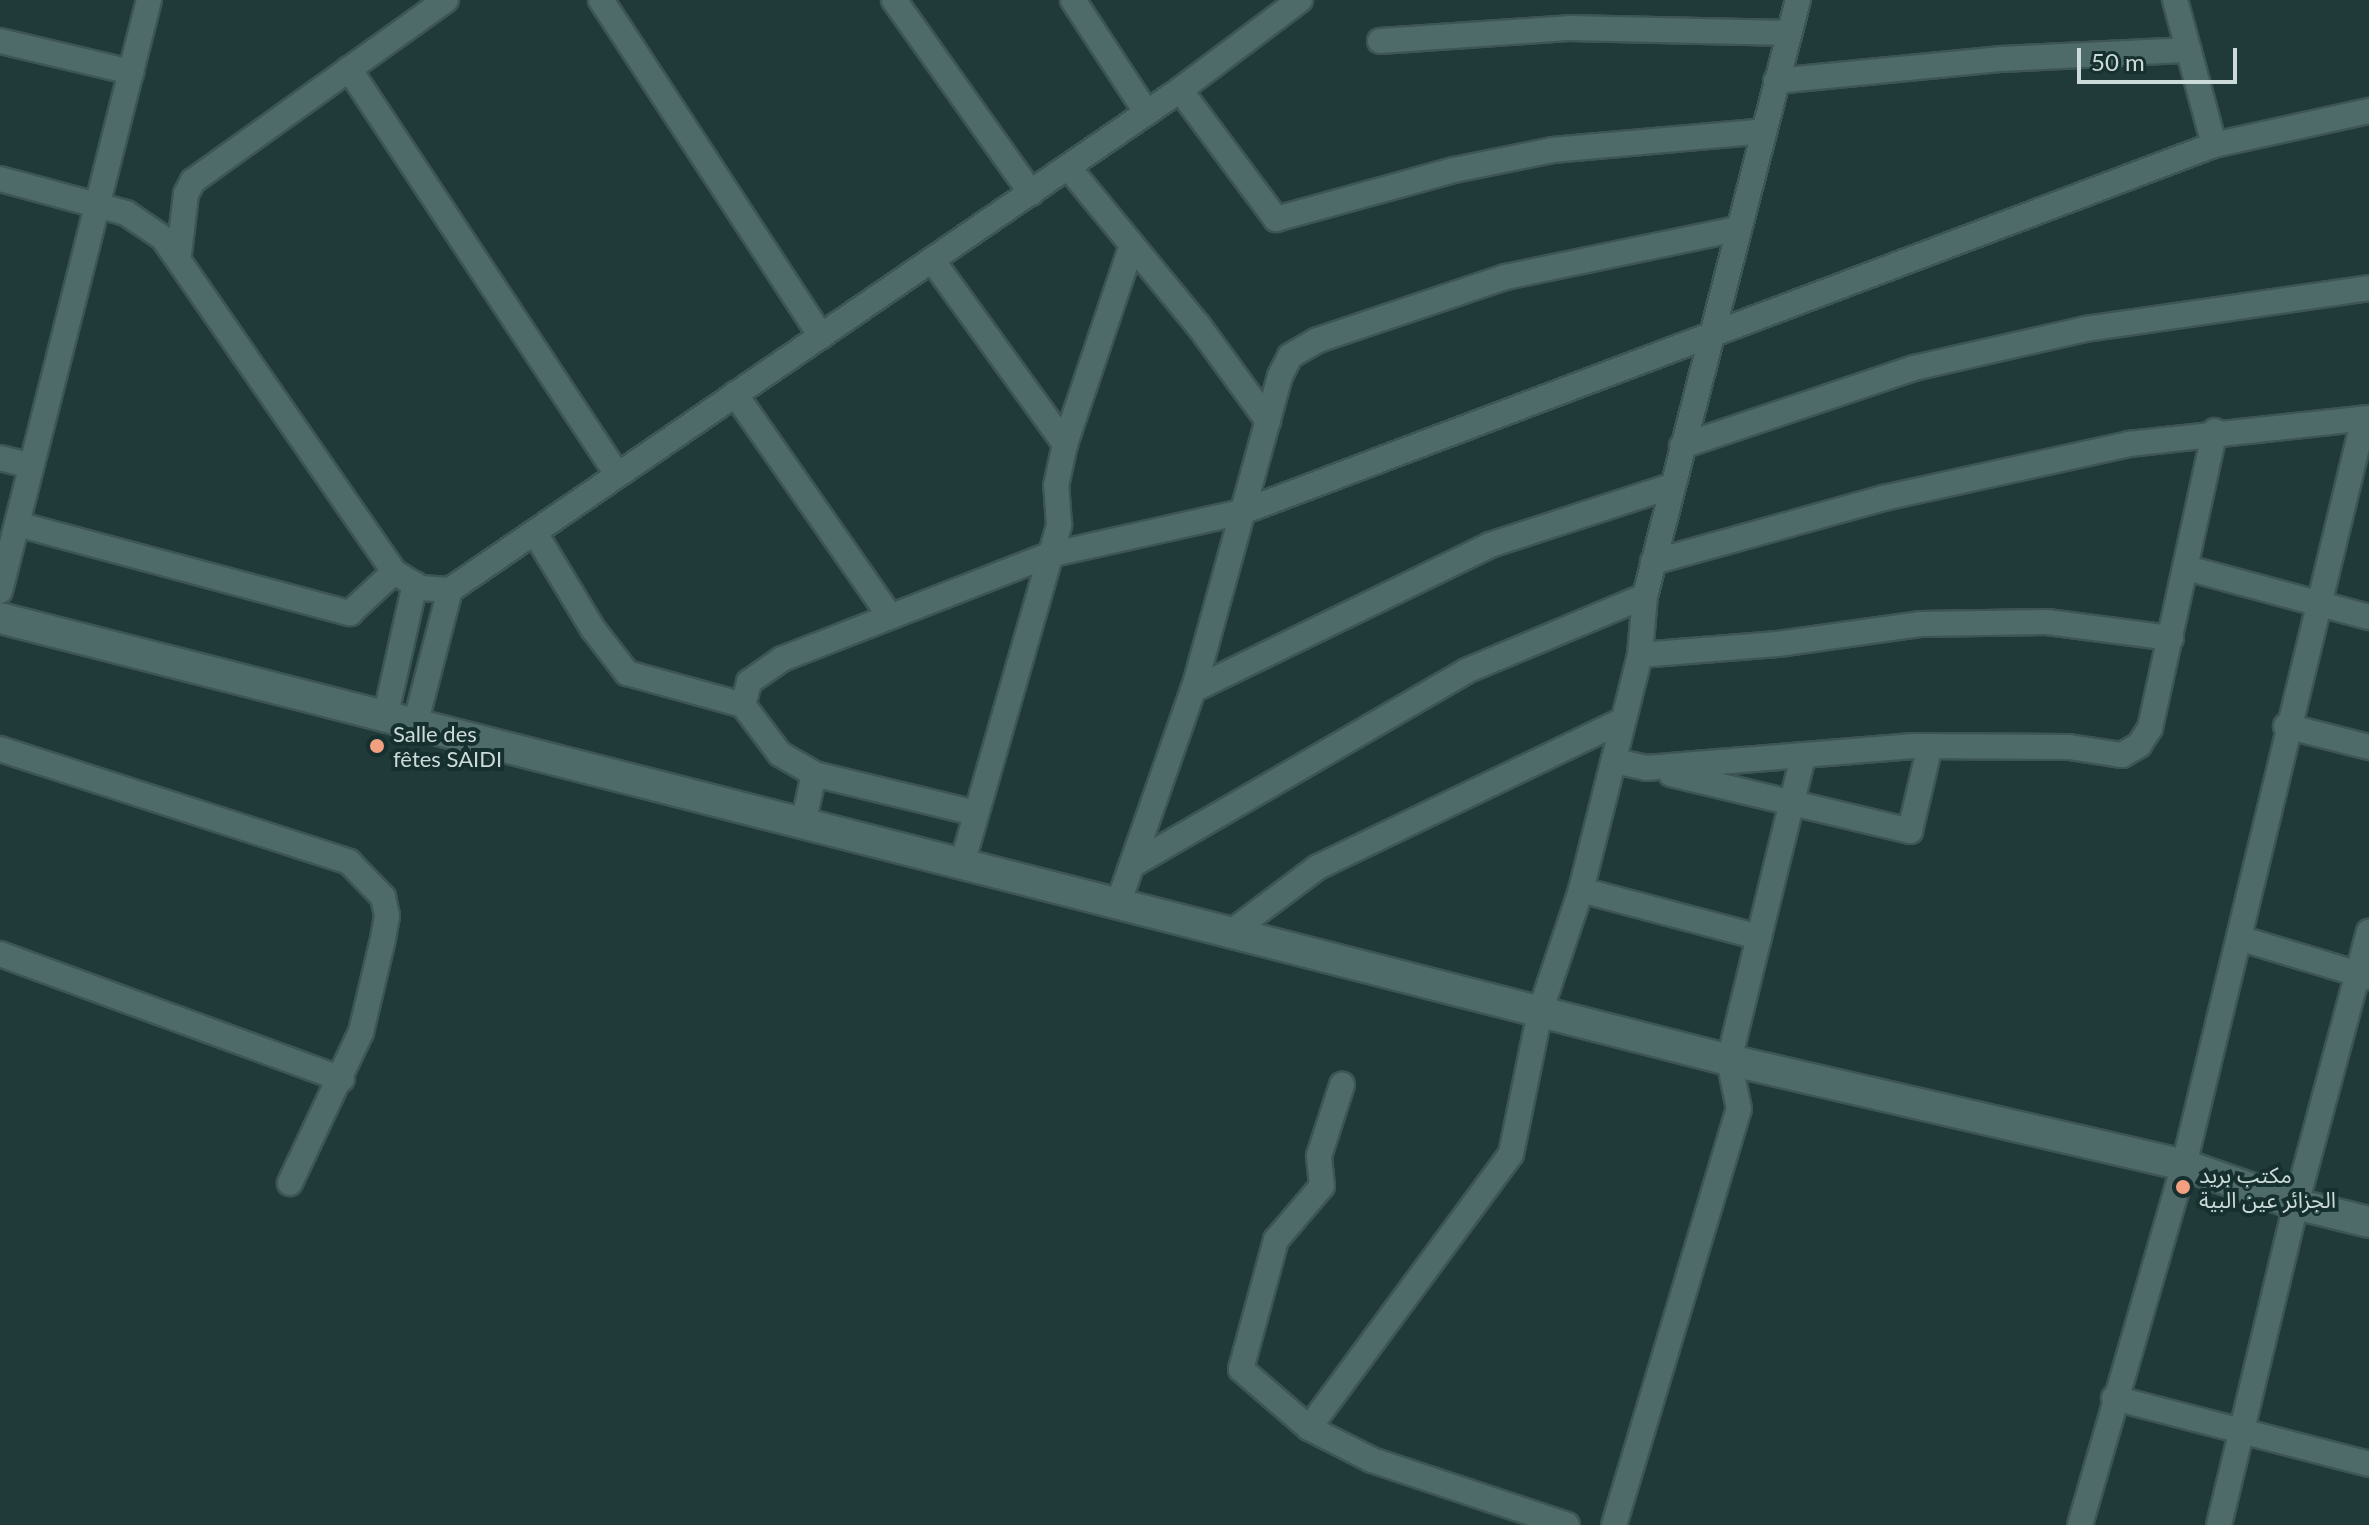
<!DOCTYPE html>
<html>
<head>
<meta charset="utf-8">
<style>
  body { margin:0 }
  #map { position:relative; width:2369px; height:1525px; overflow:hidden; background:#1f3a38; font-family:Lato,"Noto Sans Arabic",sans-serif }
  div>[style] { position:absolute }
  .roads { filter:drop-shadow(2px 0 #3d5554) drop-shadow(-2px 0 #3d5554) drop-shadow(0 2px #3d5554) drop-shadow(0 -2px #3d5554) }
  .minor>* { height:24px; margin:-12px; padding:0 12px; transform-origin:12px; border-radius:12px; background:#4f6b69 }
  .tertiary>* { height:30px; margin:-15px; padding:0 15px; transform-origin:15px; border-radius:15px; background:#4f6b69 }
  .dots>* { width:22px; height:22px; translate:-50% -50%; box-sizing:border-box; border:4px solid #15302e; border-radius:50% }
  span { translate:-50% -50%; white-space:nowrap; text-align:center; line-height:1.15; -webkit-text-stroke:8px #15302e; paint-order:stroke }
  .poi-label { font-size:22px; color:#ccdbda }
  .left { translate:0 -50%; text-align:left }
  .scale { position:absolute; left:2077px; top:48px; width:160px; height:36px; box-sizing:border-box; border:4px solid #ccdbda; border-top:0; padding-left:10px; font-size:24px; line-height:28px; white-space:nowrap; color:#ccdbda; -webkit-text-stroke:6px #15302e; paint-order:stroke }
</style>
</head>
<body>
<div id="map">
  <div class="roads">
    <div class="minor">
      <div style="left:601px;top:0;width:402px;rotate:56.8deg"></div>
      <div style="left:894px;top:0;width:237px;rotate:54.6deg"></div>
      <div style="left:1073px;top:0;width:135px;rotate:56.8deg"></div>
      <div style="left:2175px;top:0;width:150px;rotate:74.9deg"></div>
      <div style="left:0;top:41px;width:135px;rotate:13.3deg"></div>
      <div style="left:1380px;top:41px;width:189px;rotate:-3.9deg"></div>
      <div style="left:1569px;top:28px;width:220px;rotate:1.3deg"></div>
      <div style="left:349px;top:69px;width:484px;rotate:56.5deg"></div>
      <div style="left:1776px;top:81px;width:227px;rotate:-5.6deg"></div>
      <div style="left:2002px;top:59px;width:187px;rotate:-2.8deg"></div>
      <div style="left:1180px;top:90px;width:161px;rotate:53.3deg"></div>
      <div style="left:1276px;top:219px;width:185px;rotate:-15.4deg"></div>
      <div style="left:1454px;top:170px;width:101px;rotate:-11.4deg"></div>
      <div style="left:1553px;top:150px;width:212px;rotate:-5.1deg"></div>
      <div style="left:1068px;top:167px;width:205px;rotate:50.6deg"></div>
      <div style="left:1198px;top:325px;width:119px;rotate:53.9deg"></div>
      <div style="left:0;top:179px;width:131px;rotate:15.1deg"></div>
      <div style="left:126px;top:213px;width:45px;rotate:34deg"></div>
      <div style="left:163px;top:238px;width:406px;rotate:55.3deg"></div>
      <div style="left:394px;top:572px;width:31px;rotate:31deg"></div>
      <div style="left:421px;top:588px;width:29px;rotate:4deg"></div>
      <div style="left:179px;top:254px;width:60px;rotate:-83.3deg"></div>
      <div style="left:186px;top:194px;width:15px;rotate:-62deg"></div>
      <div style="left:193px;top:181px;width:311px;rotate:-35.6deg"></div>
      <div style="left:932px;top:260px;width:227px;rotate:54.1deg"></div>
      <div style="left:735px;top:394px;width:271px;rotate:55.1deg"></div>
      <div style="left:1682px;top:446px;width:245px;rotate:-18.6deg"></div>
      <div style="left:1914px;top:368px;width:176px;rotate:-12.8deg"></div>
      <div style="left:2086px;top:329px;width:286px;rotate:-8.2deg"></div>
      <div style="left:0;top:458px;width:32px;rotate:14deg"></div>
      <div style="left:17px;top:524px;width:345px;rotate:15deg"></div>
      <div style="left:350px;top:613px;width:60px;rotate:-43deg"></div>
      <div style="left:535px;top:533px;width:112px;rotate:58.9deg"></div>
      <div style="left:593px;top:629px;width:56px;rotate:52.3deg"></div>
      <div style="left:627px;top:673px;width:120px;rotate:15.4deg"></div>
      <div style="left:743px;top:705px;width:61px;rotate:52.9deg"></div>
      <div style="left:780px;top:754px;width:39px;rotate:30deg"></div>
      <div style="left:814px;top:774px;width:166px;rotate:13.6deg"></div>
      <div style="left:1653px;top:562px;width:240px;rotate:-15.5deg"></div>
      <div style="left:1884px;top:498px;width:251px;rotate:-12.4deg"></div>
      <div style="left:2129px;top:444px;width:241px;rotate:-6.2deg"></div>
      <div style="left:2187px;top:568px;width:188px;rotate:15.1deg"></div>
      <div style="left:0;top:591px;width:609px;rotate:-75.85deg"></div>
      <div style="left:1640px;top:655px;width:138px;rotate:-4.6deg"></div>
      <div style="left:1778px;top:644px;width:143px;rotate:-8deg"></div>
      <div style="left:1920px;top:624px;width:127px;rotate:-0.9deg"></div>
      <div style="left:2047px;top:622px;width:125px;rotate:7.4deg"></div>
      <div style="left:1193px;top:690px;width:331px;rotate:-26deg"></div>
      <div style="left:1490px;top:545px;width:191px;rotate:-18deg"></div>
      <div style="left:743px;top:705px;width:24px;rotate:-75deg"></div>
      <div style="left:749px;top:682px;width:40px;rotate:-34.9deg"></div>
      <div style="left:782px;top:659px;width:287px;rotate:-21.3deg"></div>
      <div style="left:1049px;top:555px;width:198px;rotate:-12.6deg"></div>
      <div style="left:1242px;top:512px;width:1039px;rotate:-20.69deg"></div>
      <div style="left:2214px;top:145px;width:159px;rotate:-12.4deg"></div>
      <div style="left:385px;top:718px;width:137px;rotate:-77.4deg"></div>
      <div style="left:415px;top:725px;width:139px;rotate:-75.5deg"></div>
      <div style="left:450px;top:590px;width:885px;rotate:-34.41deg"></div>
      <div style="left:1180px;top:90px;width:150px;rotate:-36.9deg"></div>
      <div style="left:2286px;top:726px;width:86px;rotate:14.2deg"></div>
      <div style="left:0;top:749px;width:367px;rotate:17.9deg"></div>
      <div style="left:349px;top:862px;width:49px;rotate:45.8deg"></div>
      <div style="left:383px;top:897px;width:19px;rotate:78deg"></div>
      <div style="left:387px;top:916px;width:23px;rotate:100deg"></div>
      <div style="left:383px;top:939px;width:96px;rotate:103.3deg"></div>
      <div style="left:361px;top:1032px;width:167px;rotate:115.2deg"></div>
      <div style="left:1614px;top:761px;width:33px;rotate:12deg"></div>
      <div style="left:1646px;top:768px;width:268px;rotate:-4.7deg"></div>
      <div style="left:1913px;top:746px;width:156px;rotate:0.4deg"></div>
      <div style="left:2069px;top:747px;width:54px;rotate:8.6deg"></div>
      <div style="left:2122px;top:755px;width:20px;rotate:-30deg"></div>
      <div style="left:2139px;top:745px;width:20px;rotate:-57deg"></div>
      <div style="left:2150px;top:728px;width:304px;rotate:-77.7deg"></div>
      <div style="left:1671px;top:774px;width:246px;rotate:13.4deg"></div>
      <div style="left:1910px;top:831px;width:87px;rotate:-76.8deg"></div>
      <div style="left:803px;top:824px;width:51px;rotate:-77.6deg"></div>
      <div style="left:962px;top:864px;width:353px;rotate:-74deg"></div>
      <div style="left:1059px;top:525px;width:39px;rotate:-94deg"></div>
      <div style="left:1056px;top:486px;width:43px;rotate:-77.9deg"></div>
      <div style="left:1065px;top:444px;width:207px;rotate:-71.4deg"></div>
      <div style="left:1132px;top:865px;width:386px;rotate:-30.1deg"></div>
      <div style="left:1466px;top:671px;width:194px;rotate:-22.7deg"></div>
      <div style="left:1581px;top:890px;width:184px;rotate:14.8deg"></div>
      <div style="left:1118px;top:904px;width:236px;rotate:-70.7deg"></div>
      <div style="left:1196px;top:681px;width:316px;rotate:-74.6deg"></div>
      <div style="left:1280px;top:376px;width:22px;rotate:-63deg"></div>
      <div style="left:1290px;top:356px;width:32px;rotate:-30deg"></div>
      <div style="left:1318px;top:340px;width:197px;rotate:-18.6deg"></div>
      <div style="left:1505px;top:277px;width:237px;rotate:-11.7deg"></div>
      <div style="left:1230px;top:933px;width:110px;rotate:-36.9deg"></div>
      <div style="left:1318px;top:867px;width:339px;rotate:-25.7deg"></div>
      <div style="left:2242px;top:939px;width:133px;rotate:16.7deg"></div>
      <div style="left:0;top:954px;width:364px;rotate:20.1deg"></div>
      <div style="left:2114px;top:1398px;width:263px;rotate:14.5deg"></div>
      <div style="left:1309px;top:1428px;width:90px;rotate:-139.1deg"></div>
      <div style="left:1241px;top:1369px;width:134px;rotate:-74.8deg"></div>
      <div style="left:1276px;top:1240px;width:71px;rotate:-49.6deg"></div>
      <div style="left:1322px;top:1186px;width:30px;rotate:-96deg"></div>
      <div style="left:1319px;top:1156px;width:75px;rotate:-72.1deg"></div>
      <div style="left:1567px;top:1525px;width:206px;rotate:-161.6deg"></div>
      <div style="left:1372px;top:1460px;width:71px;rotate:-153.1deg"></div>
      <div style="left:1309px;top:1428px;width:340px;rotate:-53.6deg"></div>
      <div style="left:1511px;top:1154px;width:145px;rotate:-78.5deg"></div>
      <div style="left:1540px;top:1012px;width:129px;rotate:-71.4deg"></div>
      <div style="left:1581px;top:890px;width:242px;rotate:-75.9deg"></div>
      <div style="left:1640px;top:655px;width:59px;rotate:-85.2deg"></div>
      <div style="left:1645px;top:596px;width:615px;rotate:-75.6deg"></div>
      <div style="left:1614px;top:1525px;width:434px;rotate:-73.3deg"></div>
      <div style="left:1739px;top:1109px;width:50px;rotate:-101.5deg"></div>
      <div style="left:1729px;top:1060px;width:312px;rotate:-76.3deg"></div>
      <div style="left:2080px;top:1525px;width:375px;rotate:-73.9deg"></div>
      <div style="left:2184px;top:1165px;width:768px;rotate:-76.45deg"></div>
      <div style="left:2219px;top:1525px;width:330px;rotate:-76.5deg"></div>
      <div style="left:2296px;top:1204px;width:282px;rotate:-75deg"></div>
    </div>
    <div class="tertiary">
      <div style="left:0;top:618px;width:1785px;rotate:14.34deg"></div>
      <div style="left:1729px;top:1060px;width:467px;rotate:13deg"></div>
      <div style="left:2184px;top:1165px;width:119px;rotate:19.2deg"></div>
      <div style="left:2296px;top:1204px;width:75px;rotate:13.9deg"></div>
    </div>
  </div>
  <div class="dots">
    <div style="left:377px;top:746px;background:#f3a081"></div>
    <div style="left:2183px;top:1187px;background:#f3a081"></div>
  </div>
  <div class="poi-label">
    <span class="left" style="left:393px;top:746px">Salle des<br>fêtes SAIDI</span>
    <span class="left" style="left:2199px;top:1187px">مكتب بريد<br>الجزائر عين البية</span>
  </div>
  <div class="scale">50 m</div>
</div>
</body>
</html>
